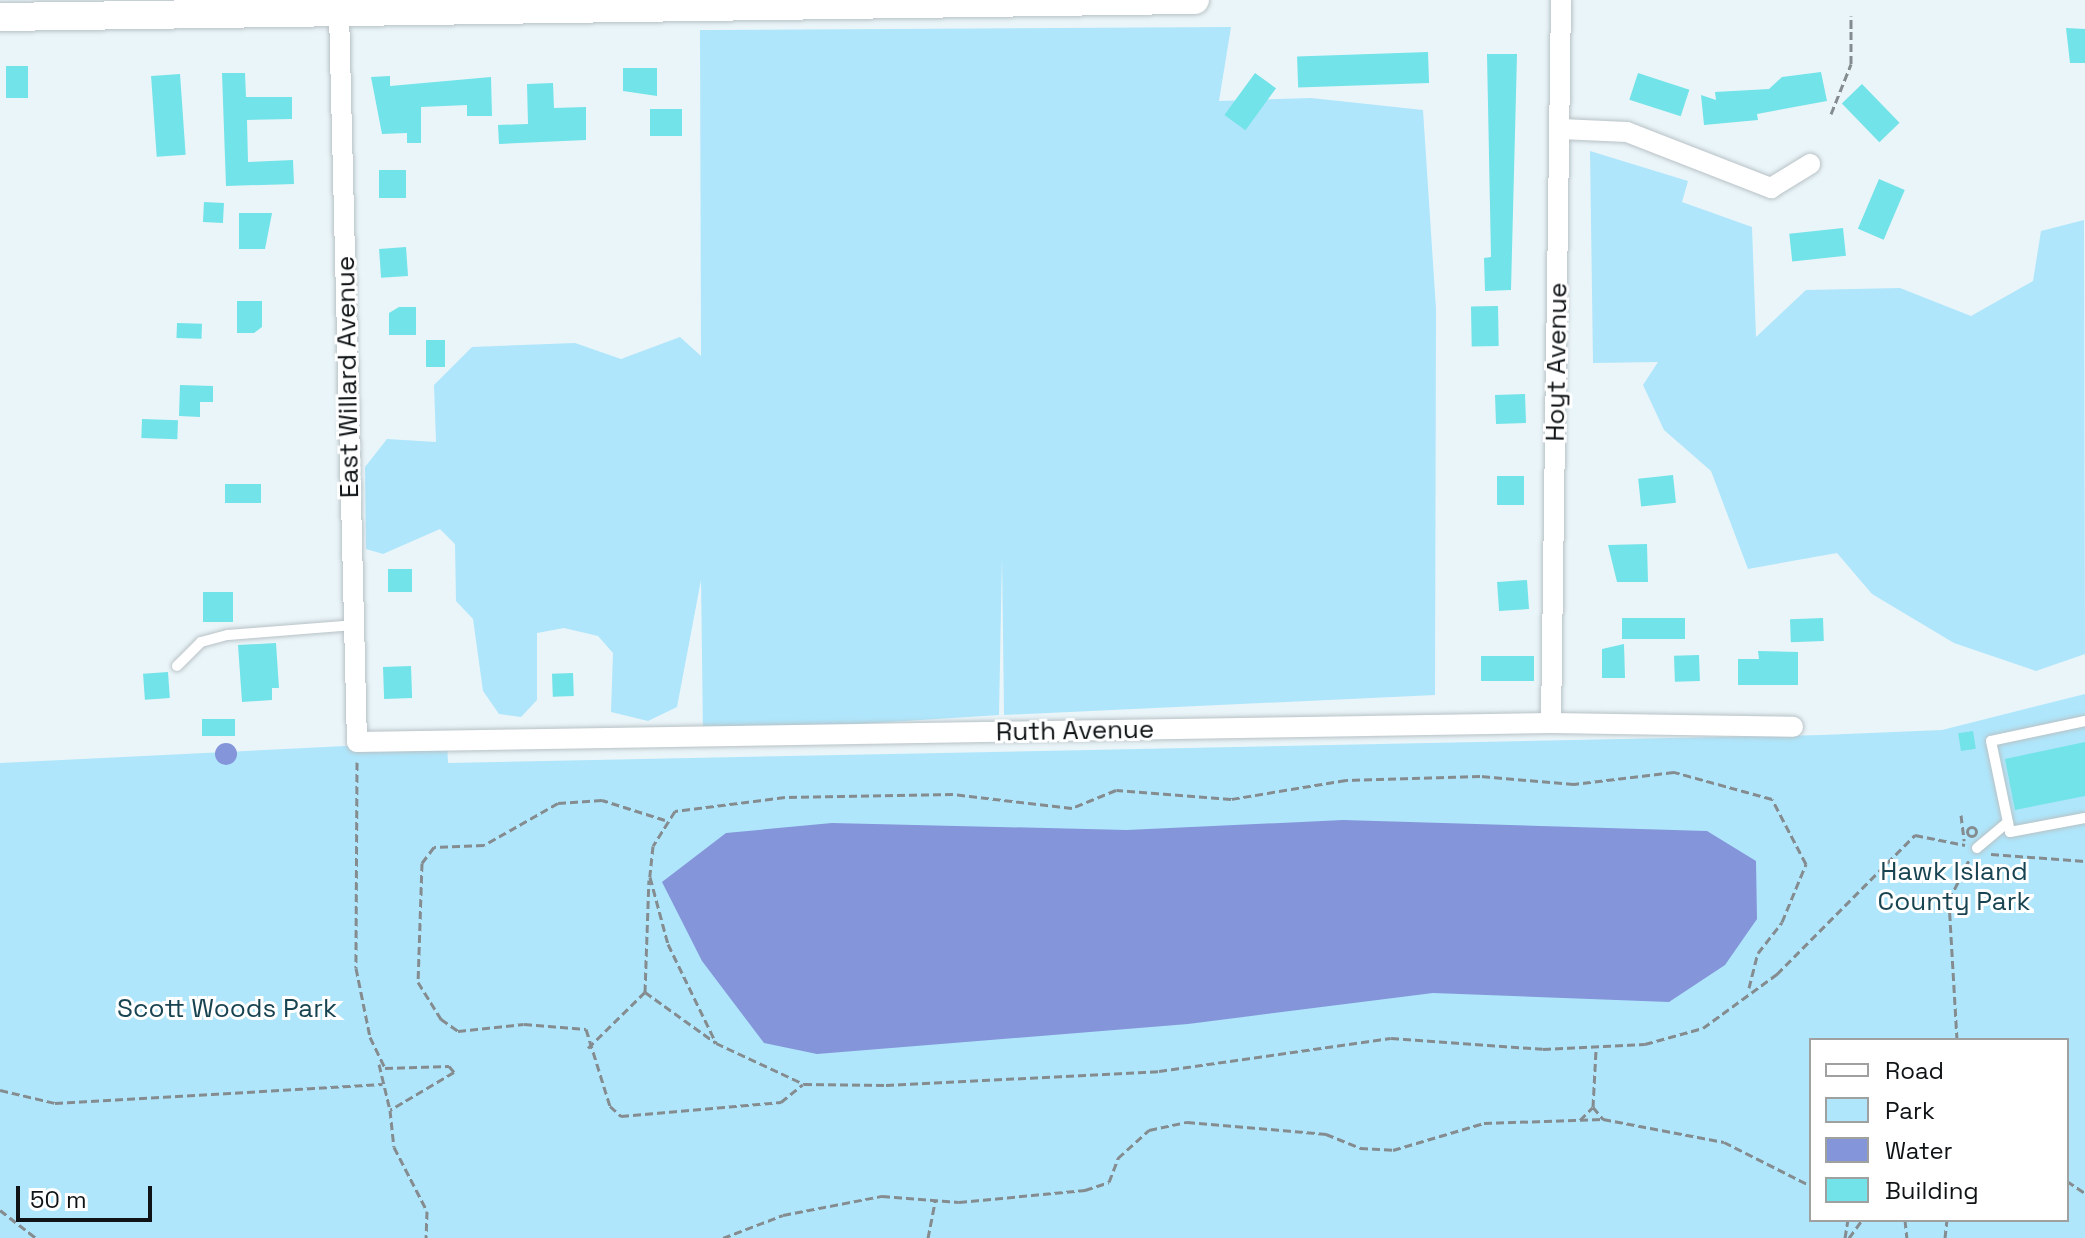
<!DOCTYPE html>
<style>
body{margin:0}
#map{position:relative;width:2085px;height:1238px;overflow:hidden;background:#eaf5f9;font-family:"Space Grotesk",sans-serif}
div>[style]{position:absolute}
.green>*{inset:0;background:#afe6fb}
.water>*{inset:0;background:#8495da}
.round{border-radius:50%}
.building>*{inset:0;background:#72e3e8;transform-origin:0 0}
.path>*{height:3px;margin-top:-1.5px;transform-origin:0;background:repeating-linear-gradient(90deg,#858c90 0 8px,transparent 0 12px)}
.path>.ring{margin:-1.5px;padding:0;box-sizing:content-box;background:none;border:3px solid #858c90;border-radius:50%}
.roads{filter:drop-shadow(0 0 2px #b8c2c6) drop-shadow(0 0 2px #b8c2c6)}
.lane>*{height:10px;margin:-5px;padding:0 5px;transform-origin:5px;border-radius:5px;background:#fff}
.street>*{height:20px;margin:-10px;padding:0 10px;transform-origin:10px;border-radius:10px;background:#fff}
.secondary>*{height:28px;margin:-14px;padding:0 14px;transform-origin:14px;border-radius:14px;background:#fff}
span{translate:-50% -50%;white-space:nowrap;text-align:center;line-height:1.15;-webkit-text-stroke:6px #fff;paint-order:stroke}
.street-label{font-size:26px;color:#0f1315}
.park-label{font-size:26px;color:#184452}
.legend{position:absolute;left:1809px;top:1038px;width:260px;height:184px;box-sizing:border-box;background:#fff;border:2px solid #9fa1a1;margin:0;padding:10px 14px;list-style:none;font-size:24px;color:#0f1315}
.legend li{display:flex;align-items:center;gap:16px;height:40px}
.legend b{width:40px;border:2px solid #9fa1a1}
.scale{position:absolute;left:16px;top:1186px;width:136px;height:36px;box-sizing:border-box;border:4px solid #0f1315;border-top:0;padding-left:10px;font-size:24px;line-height:28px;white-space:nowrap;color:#0f1315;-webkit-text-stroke:6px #fff;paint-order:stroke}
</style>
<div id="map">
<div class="green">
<i style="clip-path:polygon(1231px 27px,1219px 101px,1311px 98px,1423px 110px,1436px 309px,1435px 695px,1004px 715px,1002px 556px,999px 715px,703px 734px,701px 580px,677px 707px,648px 721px,611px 712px,613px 653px,598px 636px,564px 628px,537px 633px,537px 700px,521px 717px,499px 714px,483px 691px,473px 619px,456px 601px,455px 544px,440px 529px,383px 554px,366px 549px,365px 467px,387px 439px,436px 442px,434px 385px,472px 347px,575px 343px,621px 359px,680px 337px,701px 356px,700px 30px)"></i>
<i style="clip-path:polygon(1590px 151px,1688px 181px,1682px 202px,1752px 227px,1756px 337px,1806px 290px,1900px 288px,1971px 316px,2033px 281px,2041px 231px,2084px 220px,2085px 654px,2036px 671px,1954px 643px,1872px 594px,1837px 553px,1748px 569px,1711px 471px,1664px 430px,1643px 385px,1658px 362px,1593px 363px)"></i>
<i style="clip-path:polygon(evenodd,2085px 694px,2085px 1238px,0 1238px,0 763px,447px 741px,448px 763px,1822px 735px,1942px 730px,2085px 694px,1811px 1040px,2067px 1040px,2067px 1220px,1811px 1220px,1811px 1040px)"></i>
</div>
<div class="water">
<i class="round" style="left:215px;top:743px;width:22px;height:22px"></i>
<i style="clip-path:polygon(1343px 820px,1707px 831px,1756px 861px,1757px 919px,1725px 965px,1669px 1002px,1433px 993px,1188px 1024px,817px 1054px,764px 1043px,702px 961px,662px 882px,726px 833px,832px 823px,1127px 830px)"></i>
</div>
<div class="building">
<i style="clip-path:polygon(2066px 28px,2085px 29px,2085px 63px,2070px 63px)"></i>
<i style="left:1428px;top:52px;width:31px;height:131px;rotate:88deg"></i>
<i style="clip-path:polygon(1487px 54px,1517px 54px,1511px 290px,1485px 291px,1484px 258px,1491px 257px)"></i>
<i style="left:6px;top:66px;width:22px;height:32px"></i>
<i style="clip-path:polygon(623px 68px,657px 68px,657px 96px,623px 91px)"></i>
<i style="clip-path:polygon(1821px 72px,1827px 101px,1757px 114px,1758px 120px,1704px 125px,1701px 95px,1716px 100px,1715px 92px,1769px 89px,1782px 77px)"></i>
<i style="clip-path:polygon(222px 73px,245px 73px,246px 97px,292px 97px,292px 119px,247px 120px,248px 162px,293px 160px,294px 184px,226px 186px)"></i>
<i style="left:1255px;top:73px;width:26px;height:52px;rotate:36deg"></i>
<i style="left:1638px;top:73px;width:54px;height:28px;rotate:18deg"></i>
<i style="left:180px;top:74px;width:81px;height:29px;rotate:86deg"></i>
<i style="clip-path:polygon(390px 76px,390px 86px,491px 77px,492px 116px,467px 116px,467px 105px,421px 107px,421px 143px,407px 143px,407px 133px,382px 134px,371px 77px)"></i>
<i style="clip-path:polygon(553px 83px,554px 108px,586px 107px,586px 140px,499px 144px,498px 125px,528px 124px,527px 84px)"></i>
<i style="left:1862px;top:84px;width:54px;height:28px;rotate:46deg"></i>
<i style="left:650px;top:109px;width:32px;height:27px"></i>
<i style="left:379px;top:170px;width:27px;height:28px"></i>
<i style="left:1879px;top:179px;width:28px;height:54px;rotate:23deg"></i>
<i style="left:204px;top:202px;width:20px;height:20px;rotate:3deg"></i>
<i style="clip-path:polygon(239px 213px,272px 213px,265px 249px,239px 249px)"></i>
<i style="left:1843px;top:228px;width:28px;height:54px;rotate:84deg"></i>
<i style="left:406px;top:247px;width:29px;height:27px;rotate:86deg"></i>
<i style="clip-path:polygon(237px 301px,262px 301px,262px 327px,254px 333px,237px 333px)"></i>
<i style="left:1498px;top:306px;width:40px;height:27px;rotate:89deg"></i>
<i style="clip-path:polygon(399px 307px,416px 307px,416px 335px,389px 335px,389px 313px)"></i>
<i style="left:177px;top:323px;width:25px;height:15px;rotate:2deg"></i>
<i style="left:426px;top:340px;width:19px;height:27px"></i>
<i style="clip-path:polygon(180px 385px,213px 386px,213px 402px,200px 402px,200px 417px,179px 416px)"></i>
<i style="left:1525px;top:394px;width:29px;height:30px;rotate:88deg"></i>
<i style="left:142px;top:419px;width:36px;height:19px;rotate:2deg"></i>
<i style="left:1673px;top:475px;width:28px;height:35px;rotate:84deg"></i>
<i style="left:1497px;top:476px;width:27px;height:29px"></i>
<i style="left:225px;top:484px;width:36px;height:19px"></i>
<i style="clip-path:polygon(1647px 544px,1648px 582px,1617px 582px,1608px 545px)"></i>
<i style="left:388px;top:569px;width:24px;height:23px"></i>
<i style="left:1527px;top:580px;width:29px;height:30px;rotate:86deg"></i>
<i style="left:203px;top:592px;width:30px;height:30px"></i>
<i style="left:1622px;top:618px;width:63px;height:21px"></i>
<i style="left:1823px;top:618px;width:23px;height:33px;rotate:88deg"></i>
<i style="clip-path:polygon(276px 643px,279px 688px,272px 688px,272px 700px,242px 702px,238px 645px)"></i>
<i style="clip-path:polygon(1624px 644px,1625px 678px,1602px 678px,1602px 649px)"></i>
<i style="clip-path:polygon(1758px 651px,1798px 652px,1798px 685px,1738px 685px,1738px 659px,1759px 659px)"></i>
<i style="left:1699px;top:655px;width:26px;height:25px;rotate:88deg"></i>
<i style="left:1481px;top:656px;width:53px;height:25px"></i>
<i style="left:411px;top:666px;width:32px;height:28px;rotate:88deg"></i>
<i style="left:168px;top:672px;width:26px;height:25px;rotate:86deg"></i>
<i style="left:573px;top:673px;width:23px;height:21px;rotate:88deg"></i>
<i style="left:202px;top:719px;width:33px;height:17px"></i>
<i style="left:1973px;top:731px;width:18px;height:15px;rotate:81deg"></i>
<i style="clip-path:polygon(2085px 742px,2085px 796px,2015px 810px,2005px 759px)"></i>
</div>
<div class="path">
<i style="left:1831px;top:114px;width:54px;rotate:-68.2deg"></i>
<i style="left:1851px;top:64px;width:48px;rotate:-90deg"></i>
<i style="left:357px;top:762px;width:206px;rotate:90.3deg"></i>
<i style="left:356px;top:968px;width:70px;rotate:78.5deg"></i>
<i style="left:370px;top:1037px;width:34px;rotate:64deg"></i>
<i style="left:385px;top:1068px;width:64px;rotate:-1.8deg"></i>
<i style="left:449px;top:1066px;width:8px;rotate:50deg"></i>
<i style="left:454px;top:1072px;width:74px;rotate:149.3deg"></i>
<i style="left:390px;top:1110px;width:37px;rotate:84deg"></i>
<i style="left:394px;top:1147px;width:72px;rotate:62.7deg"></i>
<i style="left:427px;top:1211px;width:27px;rotate:92deg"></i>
<i style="left:1961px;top:815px;width:26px;rotate:83deg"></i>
<i style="left:665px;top:820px;width:66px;rotate:-162.4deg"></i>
<i style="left:602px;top:800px;width:44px;rotate:176.1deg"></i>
<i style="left:558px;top:803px;width:85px;rotate:150.4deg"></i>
<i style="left:484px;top:845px;width:50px;rotate:177.7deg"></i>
<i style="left:434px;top:847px;width:20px;rotate:127deg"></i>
<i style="left:422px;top:863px;width:119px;rotate:91.9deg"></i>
<i style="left:418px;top:982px;width:44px;rotate:58.1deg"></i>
<i style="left:441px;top:1019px;width:21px;rotate:35deg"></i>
<i style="left:458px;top:1031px;width:66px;rotate:-6.1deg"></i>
<i style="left:524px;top:1024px;width:62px;rotate:4.6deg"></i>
<i style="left:586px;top:1029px;width:81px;rotate:72.7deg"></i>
<i style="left:610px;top:1106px;width:15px;rotate:42deg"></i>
<i style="left:621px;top:1116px;width:161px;rotate:-5deg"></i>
<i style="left:781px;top:1102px;width:28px;rotate:-39deg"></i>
<i class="ring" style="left:1967.5px;top:827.5px;width:6px;height:6px"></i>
<i style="left:1991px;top:854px;width:94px;rotate:4.3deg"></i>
<i style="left:1749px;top:988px;width:36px;rotate:-76deg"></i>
<i style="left:1758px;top:953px;width:39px;rotate:-52deg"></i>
<i style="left:1782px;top:922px;width:63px;rotate:-67.5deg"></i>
<i style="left:1806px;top:864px;width:73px;rotate:-117.6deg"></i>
<i style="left:1772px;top:799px;width:102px;rotate:-164.6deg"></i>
<i style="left:1674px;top:772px;width:101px;rotate:173.2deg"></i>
<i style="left:1574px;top:784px;width:94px;rotate:-175.1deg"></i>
<i style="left:1480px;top:776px;width:134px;rotate:178.3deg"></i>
<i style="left:1346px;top:780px;width:117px;rotate:170.6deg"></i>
<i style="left:1231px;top:799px;width:115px;rotate:-175.5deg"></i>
<i style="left:1116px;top:790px;width:48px;rotate:157.8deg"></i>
<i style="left:1072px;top:808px;width:120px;rotate:-173.3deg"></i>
<i style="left:953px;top:794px;width:168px;rotate:179deg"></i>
<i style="left:785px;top:797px;width:111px;rotate:172.7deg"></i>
<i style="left:675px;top:811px;width:41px;rotate:122.2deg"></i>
<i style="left:653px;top:846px;width:31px;rotate:96deg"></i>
<i style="left:650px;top:877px;width:69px;rotate:75deg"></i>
<i style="left:668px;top:944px;width:110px;rotate:64.1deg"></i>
<i style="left:716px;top:1043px;width:97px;rotate:25deg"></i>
<i style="left:804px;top:1084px;width:82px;rotate:0.7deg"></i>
<i style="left:886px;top:1085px;width:273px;rotate:-2.9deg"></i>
<i style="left:1159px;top:1071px;width:234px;rotate:-8.1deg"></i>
<i style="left:1391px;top:1038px;width:152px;rotate:4.1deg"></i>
<i style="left:1543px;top:1049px;width:102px;rotate:-2.8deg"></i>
<i style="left:1645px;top:1044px;width:60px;rotate:-15.4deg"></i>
<i style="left:1703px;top:1028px;width:92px;rotate:-36.1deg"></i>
<i style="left:1777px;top:974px;width:196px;rotate:-45.2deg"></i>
<i style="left:1915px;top:835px;width:51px;rotate:11.3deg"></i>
<i style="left:645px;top:992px;width:112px;rotate:-88deg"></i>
<i style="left:1957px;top:1040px;width:140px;rotate:-93.3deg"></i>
<i style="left:1949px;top:900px;width:47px;rotate:-63.4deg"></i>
<i style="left:588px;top:1048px;width:80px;rotate:-44.5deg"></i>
<i style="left:645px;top:992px;width:87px;rotate:35.7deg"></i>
<i style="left:379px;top:1064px;width:47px;rotate:76.6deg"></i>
<i style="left:0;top:1090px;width:57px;rotate:13.3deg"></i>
<i style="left:55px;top:1103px;width:328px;rotate:-3.3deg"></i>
<i style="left:1593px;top:1107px;width:16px;rotate:50deg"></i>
<i style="left:1580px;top:1120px;width:18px;rotate:-45deg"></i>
<i style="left:1593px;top:1107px;width:58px;rotate:-87deg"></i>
<i style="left:2067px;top:1181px;width:22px;rotate:34deg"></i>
<i style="left:0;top:1210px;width:46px;rotate:37.9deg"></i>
<i style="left:1905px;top:1220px;width:18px;rotate:84deg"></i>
<i style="left:723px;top:1238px;width:64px;rotate:-21deg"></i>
<i style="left:783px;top:1215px;width:101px;rotate:-10.9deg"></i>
<i style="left:882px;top:1196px;width:77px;rotate:4.5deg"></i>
<i style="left:959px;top:1202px;width:127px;rotate:-5.4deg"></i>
<i style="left:1085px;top:1190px;width:25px;rotate:-18deg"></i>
<i style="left:1109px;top:1182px;width:26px;rotate:-69deg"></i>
<i style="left:1118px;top:1158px;width:42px;rotate:-42.1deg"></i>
<i style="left:1149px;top:1130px;width:39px;rotate:-12deg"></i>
<i style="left:1187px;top:1122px;width:140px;rotate:4.9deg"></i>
<i style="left:1326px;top:1134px;width:37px;rotate:22deg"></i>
<i style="left:1360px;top:1148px;width:33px;rotate:3deg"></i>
<i style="left:1393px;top:1150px;width:95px;rotate:-16.5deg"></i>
<i style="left:1484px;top:1123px;width:119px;rotate:-1.9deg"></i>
<i style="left:1603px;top:1119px;width:123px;rotate:10.8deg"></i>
<i style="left:1724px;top:1142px;width:97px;rotate:26.8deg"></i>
<i style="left:928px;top:1238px;width:38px;rotate:-79deg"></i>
<i style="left:1845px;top:1238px;width:18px;rotate:-81deg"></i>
<i style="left:1849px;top:1238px;width:22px;rotate:-54deg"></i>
<i style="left:1945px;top:1238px;width:18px;rotate:-84deg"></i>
</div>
<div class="roads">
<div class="lane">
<i style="left:177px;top:666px;width:34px;rotate:-45deg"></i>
<i style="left:201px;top:642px;width:28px;rotate:-15deg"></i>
<i style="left:228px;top:635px;width:126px;rotate:-4.5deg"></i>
<i style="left:2085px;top:721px;width:96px;rotate:168deg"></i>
<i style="left:1991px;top:741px;width:93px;rotate:78.2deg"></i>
<i style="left:2010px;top:832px;width:76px;rotate:-10.6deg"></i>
<i style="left:1977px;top:848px;width:40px;rotate:-40deg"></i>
</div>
<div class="street">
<i style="left:339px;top:12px;width:730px;rotate:88.59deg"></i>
<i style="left:357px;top:742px;width:1194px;rotate:-0.91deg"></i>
<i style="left:1551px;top:723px;width:242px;rotate:0.9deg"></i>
<i style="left:1561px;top:129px;width:66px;rotate:2.6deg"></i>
<i style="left:1627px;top:132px;width:155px;rotate:21.3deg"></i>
<i style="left:1771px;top:188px;width:46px;rotate:-31.6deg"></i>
<i style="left:1551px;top:723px;width:723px;rotate:-89.21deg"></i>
</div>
<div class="secondary">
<i style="left:0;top:17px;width:1195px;rotate:-0.82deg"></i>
</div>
</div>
<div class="street-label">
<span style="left:1557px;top:362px;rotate:-89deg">Hoyt Avenue</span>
<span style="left:348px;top:377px;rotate:-91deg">East Willard Avenue</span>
<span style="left:1075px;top:731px;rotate:-1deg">Ruth Avenue</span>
</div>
<div class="park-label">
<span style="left:1954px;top:887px">Hawk Island<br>County Park</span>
<span style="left:227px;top:1009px">Scott Woods Park</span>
</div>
<ul class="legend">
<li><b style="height:10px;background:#fff"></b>Road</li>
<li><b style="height:22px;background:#afe6fb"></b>Park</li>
<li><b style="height:22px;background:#8495da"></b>Water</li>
<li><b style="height:22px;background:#72e3e8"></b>Building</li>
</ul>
<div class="scale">50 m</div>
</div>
